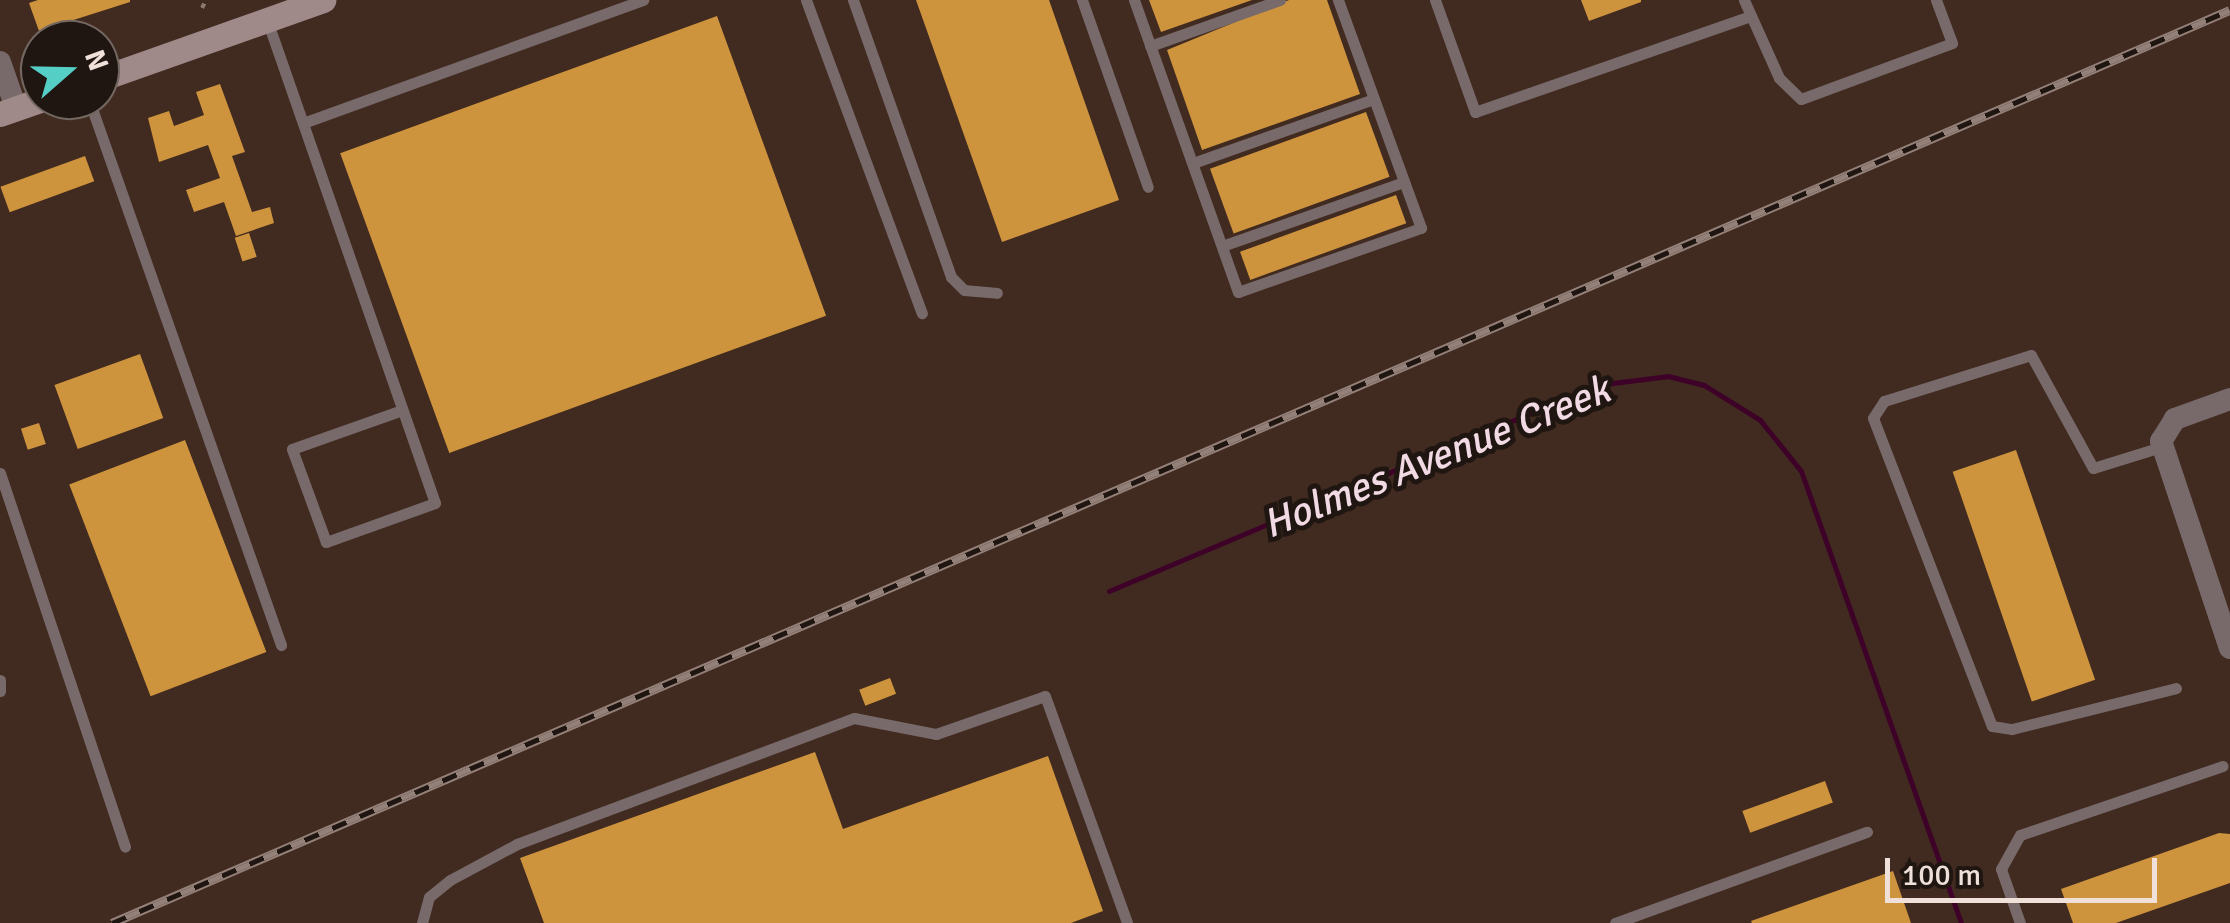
<!DOCTYPE html>
<style>
body{margin:0}
#map{position:relative;width:2230px;height:923px;overflow:hidden;background:#412a20;font-family:Signika,sans-serif}
div>[style]{position:absolute}
.stream>*{height:5px;margin:-2.5px;padding:0 2.5px;transform-origin:2.5px;border-radius:2.5px;background:#3e0228}
.building>*{inset:0;background:#cd943d;transform-origin:0 0}
.path>*{height:4px;margin-top:-2px;transform-origin:0;background:repeating-linear-gradient(90deg,#8c7970 0 5px,transparent 0 10px)}
.lane>*{height:11px;margin:-5.5px;padding:0 5.5px;transform-origin:5.5px;border-radius:5.5px;background:#786a6a}
.street>*{height:22px;margin:-11px;padding:0 11px;transform-origin:11px;border-radius:11px;background:#786a6a}
.secondary>*{height:25px;margin:-12.5px;padding:0 12.5px;transform-origin:12.5px;border-radius:12.5px;background:#9f8989}
.rail>*{height:9px;margin-top:-4.5px;transform-origin:0;background:repeating-linear-gradient(90deg,#201611 0 15px,#938078 0 30px);box-sizing:border-box;border-block:2px solid #938078}
span{translate:-50% -50%;white-space:nowrap;text-align:center;line-height:1.15;-webkit-text-stroke:10px #201611;paint-order:stroke}
.water-label{font-size:40px;color:#f2dae5;font-style:italic}
.north{position:absolute;left:20px;top:20px;width:100px;height:100px;box-sizing:border-box;background:#201611;border:2px solid #736761;border-radius:50%;rotate:70deg;font-size:28px;font-weight:700;line-height:40px;text-align:center;color:#efe0d9}
.north::after{content:'';display:block;margin:auto;width:35px;height:45px;background:#55cec6;clip-path:polygon(50% 0,100% 100%,50% 72%,0 100%)}
.scale{position:absolute;left:1885px;top:858px;width:272px;height:45px;box-sizing:border-box;border:5px solid #efe0d9;border-top:0;padding-left:12px;font-size:30px;line-height:35px;white-space:nowrap;color:#efe0d9;-webkit-text-stroke:8px #201611;paint-order:stroke}
</style>
<div id="map">
<div class="stream">
<i style="left:1109px;top:591px;width:530px;rotate:-22.89deg"></i>
<i style="left:1597px;top:385px;width:72px;rotate:-7.2deg"></i>
<i style="left:1668px;top:376px;width:37px;rotate:14deg"></i>
<i style="left:1704px;top:385px;width:66px;rotate:32deg"></i>
<i style="left:1760px;top:420px;width:65px;rotate:51.2deg"></i>
<i style="left:1801px;top:471px;width:479px;rotate:70.5deg"></i>
</div>
<div class="building">
<i style="clip-path:polygon(38px 0,130px 0,130px 2px,39px 31px,29px 3px)"></i>
<i style="clip-path:polygon(916px 0,1049px 0,1119px 200px,1002px 242px)"></i>
<i style="clip-path:polygon(1149px 0,1252px 0,1161px 32px)"></i>
<i style="clip-path:polygon(1289px 0,1327px 0,1360px 94px,1202px 150px,1167px 50px)"></i>
<i style="clip-path:polygon(1581px 0,1641px 0,1641px 2px,1589px 21px)"></i>
<i style="left:717px;top:16px;width:319px;height:401px;rotate:70deg"></i>
<i style="clip-path:polygon(220px 84px,245px 152px,232px 156px,252px 212px,270px 207px,274px 223px,236px 236px,224px 202px,194px 212px,186px 190px,220px 178px,208px 145px,159px 162px,148px 118px,169px 111px,174px 126px,204px 115px,196px 92px)"></i>
<i style="left:1366px;top:112px;width:69px;height:166px;rotate:70deg"></i>
<i style="left:85px;top:156px;width:27px;height:90px;rotate:70deg"></i>
<i style="left:1396px;top:195px;width:30px;height:166px;rotate:70deg"></i>
<i style="left:249px;top:233px;width:25px;height:15px;rotate:72deg"></i>
<i style="left:140px;top:354px;width:68px;height:91px;rotate:70deg"></i>
<i style="left:39px;top:423px;width:22px;height:19px;rotate:72deg"></i>
<i style="left:185px;top:440px;width:227px;height:124px;rotate:69deg"></i>
<i style="left:2016px;top:450px;width:243px;height:67px;rotate:71deg"></i>
<i style="left:890px;top:678px;width:17px;height:33px;rotate:69deg"></i>
<i style="clip-path:polygon(815px 752px,843px 829px,1048px 756px,1103px 911px,1071px 923px,544px 923px,520px 858px)"></i>
<i style="left:1825px;top:781px;width:23px;height:88px;rotate:70deg"></i>
<i style="clip-path:polygon(2219px 833px,2230px 834px,2230px 883px,2116px 923px,2073px 923px,2061px 889px)"></i>
<i style="clip-path:polygon(1893px 871px,1911px 923px,1752px 923px,1751px 921px)"></i>
</div>
<div class="path">
<i style="left:202px;top:8px;width:9px;rotate:-63deg"></i>
</div>
<div class="lane">
<i style="left:806px;top:0;width:334px;rotate:69.7deg"></i>
<i style="left:853px;top:0;width:294px;rotate:70.5deg"></i>
<i style="left:951px;top:277px;width:18px;rotate:45deg"></i>
<i style="left:964px;top:290px;width:33px;rotate:5deg"></i>
<i style="left:1082px;top:0;width:198px;rotate:70.6deg"></i>
<i style="left:1134px;top:0;width:310px;rotate:70.4deg"></i>
<i style="left:1238px;top:292px;width:194px;rotate:-19.3deg"></i>
<i style="left:1421px;top:228px;width:243px;rotate:-110deg"></i>
<i style="left:1435px;top:0;width:119px;rotate:70.3deg"></i>
<i style="left:1475px;top:112px;width:291px;rotate:-19.2deg"></i>
<i style="left:1744px;top:0;width:85px;rotate:65.8deg"></i>
<i style="left:1779px;top:78px;width:30px;rotate:44deg"></i>
<i style="left:1801px;top:99px;width:161px;rotate:-20.3deg"></i>
<i style="left:1952px;top:43px;width:46px;rotate:-110.4deg"></i>
<i style="left:267px;top:20px;width:511px;rotate:70.82deg"></i>
<i style="left:435px;top:503px;width:116px;rotate:160.3deg"></i>
<i style="left:326px;top:542px;width:99px;rotate:-110.1deg"></i>
<i style="left:292px;top:449px;width:117px;rotate:-19.5deg"></i>
<i style="left:1150px;top:46px;width:138px;rotate:-19.5deg"></i>
<i style="left:89px;top:100px;width:578px;rotate:70.59deg"></i>
<i style="left:303px;top:123px;width:362px;rotate:-19.9deg"></i>
<i style="left:1193px;top:163px;width:192px;rotate:-19.5deg"></i>
<i style="left:1222px;top:246px;width:193px;rotate:-19.4deg"></i>
<i style="left:2161px;top:447px;width:71px;rotate:162.8deg"></i>
<i style="left:2093px;top:468px;width:129px;rotate:-118.8deg"></i>
<i style="left:2031px;top:355px;width:154px;rotate:162.6deg"></i>
<i style="left:1884px;top:401px;width:20px;rotate:123deg"></i>
<i style="left:1873px;top:418px;width:330px;rotate:68.9deg"></i>
<i style="left:1992px;top:726px;width:20px;rotate:9deg"></i>
<i style="left:2012px;top:729px;width:169px;rotate:-14deg"></i>
<i style="left:0;top:473px;width:394px;rotate:71.5deg"></i>
<i style="left:0;top:680px;width:11px;rotate:90deg"></i>
<i style="left:422px;top:923px;width:27px;rotate:-75deg"></i>
<i style="left:429px;top:897px;width:27px;rotate:-39deg"></i>
<i style="left:450px;top:880px;width:76px;rotate:-28.2deg"></i>
<i style="left:517px;top:844px;width:360px;rotate:-20.5deg"></i>
<i style="left:854px;top:718px;width:84px;rotate:11deg"></i>
<i style="left:936px;top:734px;width:115px;rotate:-19.2deg"></i>
<i style="left:1045px;top:696px;width:241px;rotate:70.1deg"></i>
<i style="left:1615px;top:923px;width:268px;rotate:-19.9deg"></i>
<i style="left:2020px;top:923px;width:57px;rotate:-109.4deg"></i>
<i style="left:2001px;top:869px;width:39px;rotate:-61deg"></i>
<i style="left:2020px;top:835px;width:214px;rotate:-18.8deg"></i>
</div>
<div class="street">
<i style="left:0;top:62px;width:49px;rotate:70.8deg"></i>
<i style="left:2230px;top:399px;width:59px;rotate:160deg"></i>
<i style="left:2175px;top:419px;width:26px;rotate:122deg"></i>
<i style="left:2161px;top:441px;width:218px;rotate:71.6deg"></i>
</div>
<div class="secondary">
<i style="left:100px;top:79px;width:237px;rotate:-19.5deg"></i>
<i style="left:0;top:114px;width:42px;rotate:-19.3deg"></i>
</div>
<div class="rail">
<i style="left:112px;top:923px;width:2306px;rotate:-23.32deg"></i>
</div>
<div class="water-label">
<span style="left:1436px;top:457px;rotate:-22deg">Holmes Avenue Creek</span>
</div>
<div class="north">N</div>
<div class="scale">100 m</div>
</div>
